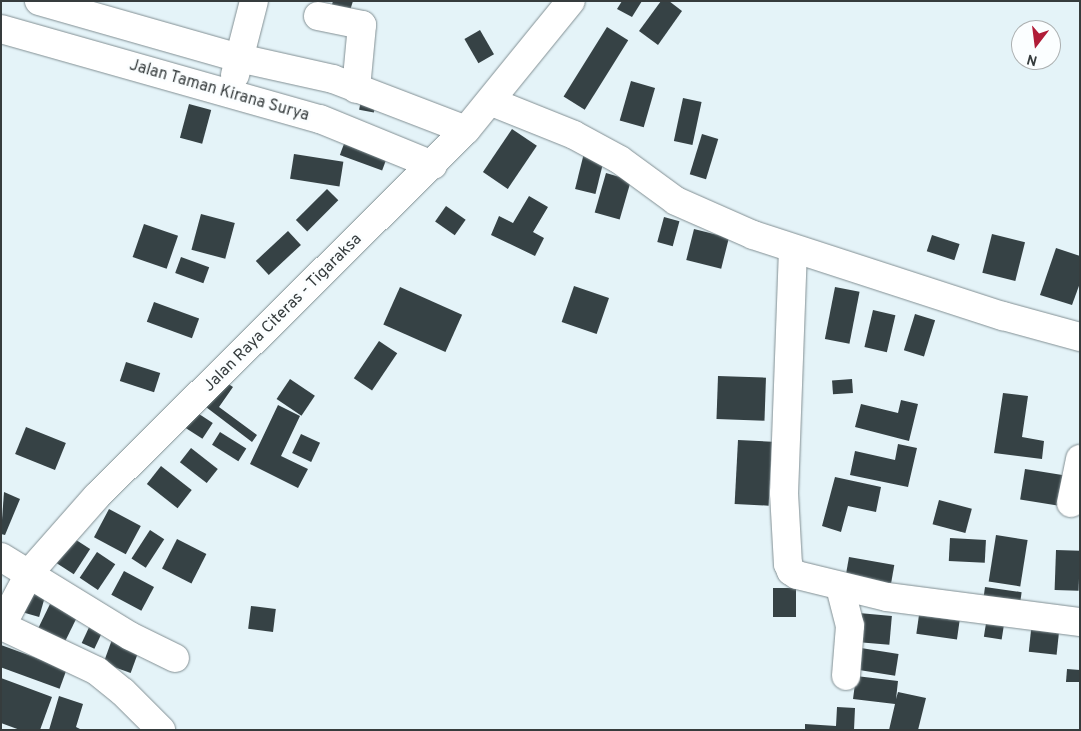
<!DOCTYPE html>
<style>
body{margin:0}
#map{position:relative;width:1081px;height:731px;overflow:hidden;background:#e4f3f8;font-family:Overpass,sans-serif}
div>[style]{position:absolute}
.building>*{inset:0;background:#364245;transform-origin:0 0}
.roads{filter:drop-shadow(0 0 1px #828f93) drop-shadow(0 0 1px #828f93)}
.minor>*{height:28px;margin:-14px;padding:0 14px;transform-origin:14px;border-radius:14px;background:#fff}
.major>*{height:28px;margin:-14px;padding:0 14px;transform-origin:14px;border-radius:14px;background:#fff}
span{translate:-50% -50%;white-space:nowrap;text-align:center;line-height:1.15;-webkit-text-stroke:5px #fbfeff;paint-order:stroke}
.street-label{font-size:16px;color:#363c3d}
.frame{position:absolute;inset:0;border:2px solid #363c3d;pointer-events:none}
.north{position:absolute;left:1011px;top:20px;width:50px;height:50px;box-sizing:border-box;background:#fbfeff;border:1px solid #acb0b1;border-radius:50%;rotate:195deg;font-size:14px;font-weight:700;line-height:20px;text-align:center;color:#363c3d}
.north::after{content:'';display:block;margin:auto;width:18px;height:22px;background:#b01c37;clip-path:polygon(50% 0,100% 100%,50% 72%,0 100%)}
</style>
<div id="map">
<div class="building">
<i style="clip-path:polygon(333px 1px,353px 1px,349px 14px,331px 8px)"></i>
<i style="clip-path:polygon(622px 1px,642px 1px,632px 17px,617px 9px)"></i>
<i style="clip-path:polygon(661px 1px,669px 1px,682px 11px,658px 45px,639px 31px)"></i>
<i style="left:607px;top:27px;width:25px;height:82px;rotate:32deg"></i>
<i style="left:480px;top:30px;width:28px;height:18px;rotate:60deg"></i>
<i style="left:631px;top:81px;width:25px;height:41px;rotate:16deg"></i>
<i style="left:362px;top:95px;width:15px;height:15px;rotate:11deg"></i>
<i style="left:683px;top:98px;width:19px;height:44px;rotate:12deg"></i>
<i style="left:189px;top:104px;width:23px;height:35px;rotate:15deg"></i>
<i style="left:512px;top:129px;width:30px;height:52px;rotate:34deg"></i>
<i style="left:702px;top:134px;width:17px;height:42px;rotate:17deg"></i>
<i style="left:345px;top:141px;width:45px;height:15px;rotate:20deg"></i>
<i style="left:584px;top:153px;width:21px;height:37px;rotate:14deg"></i>
<i style="left:294px;top:154px;width:50px;height:25px;rotate:9deg"></i>
<i style="left:606px;top:173px;width:26px;height:41px;rotate:16deg"></i>
<i style="left:327px;top:189px;width:16px;height:44px;rotate:45deg"></i>
<i style="clip-path:polygon(529px 196px,548px 207px,533px 232px,544px 238px,535px 256px,491px 235px,499px 216px,513px 223px)"></i>
<i style="left:446px;top:206px;width:24px;height:19px;rotate:35deg"></i>
<i style="left:201px;top:214px;width:35px;height:37px;rotate:15deg"></i>
<i style="left:664px;top:217px;width:16px;height:26px;rotate:15deg"></i>
<i style="left:144px;top:224px;width:36px;height:35px;rotate:19deg"></i>
<i style="left:694px;top:229px;width:36px;height:32px;rotate:14deg"></i>
<i style="left:288px;top:231px;width:19px;height:44px;rotate:47deg"></i>
<i style="left:992px;top:234px;width:34px;height:40px;rotate:14deg"></i>
<i style="left:932px;top:235px;width:29px;height:17px;rotate:18deg"></i>
<i style="clip-path:polygon(1056px 248px,1080px 256px,1080px 283px,1072px 305px,1040px 295px)"></i>
<i style="left:181px;top:257px;width:30px;height:17px;rotate:20deg"></i>
<i style="left:574px;top:286px;width:37px;height:38px;rotate:19deg"></i>
<i style="left:400px;top:287px;width:68px;height:41px;rotate:24deg"></i>
<i style="left:835px;top:287px;width:25px;height:53px;rotate:11deg"></i>
<i style="left:154px;top:302px;width:48px;height:21px;rotate:20deg"></i>
<i style="left:873px;top:310px;width:23px;height:38px;rotate:13deg"></i>
<i style="left:915px;top:314px;width:21px;height:38px;rotate:17deg"></i>
<i style="left:379px;top:341px;width:22px;height:45px;rotate:34deg"></i>
<i style="left:126px;top:362px;width:36px;height:20px;rotate:18deg"></i>
<i style="left:718px;top:376px;width:48px;height:43px;rotate:2deg"></i>
<i style="clip-path:polygon(221px 379px,233px 387px,219px 407px,257px 435px,252px 442px,202px 404px)"></i>
<i style="left:290px;top:379px;width:30px;height:24px;rotate:34deg"></i>
<i style="left:852px;top:379px;width:14px;height:20px;rotate:86deg"></i>
<i style="clip-path:polygon(1003px 393px,1028px 396px,1022px 437px,1044px 441px,1042px 459px,994px 453px)"></i>
<i style="clip-path:polygon(901px 400px,918px 404px,909px 441px,855px 427px,861px 404px,898px 413px)"></i>
<i style="clip-path:polygon(278px 405px,300px 416px,281px 456px,308px 469px,298px 488px,250px 464px)"></i>
<i style="left:196px;top:412px;width:20px;height:19px;rotate:33deg"></i>
<i style="left:26px;top:427px;width:43px;height:29px;rotate:22deg"></i>
<i style="left:220px;top:432px;width:31px;height:15px;rotate:32deg"></i>
<i style="left:301px;top:434px;width:21px;height:21px;rotate:25deg"></i>
<i style="left:738px;top:440px;width:34px;height:64px;rotate:3deg"></i>
<i style="clip-path:polygon(898px 444px,917px 448px,908px 487px,850px 475px,855px 451px,895px 460px)"></i>
<i style="left:191px;top:448px;width:34px;height:18px;rotate:38deg"></i>
<i style="left:161px;top:466px;width:39px;height:23px;rotate:38deg"></i>
<i style="left:1025px;top:469px;width:44px;height:31px;rotate:9deg"></i>
<i style="clip-path:polygon(835px 477px,881px 487px,876px 512px,848px 506px,841px 532px,822px 526px)"></i>
<i style="clip-path:polygon(4px 492px,20px 499px,5px 535px,1px 534px)"></i>
<i style="left:939px;top:500px;width:34px;height:25px;rotate:15deg"></i>
<i style="left:109px;top:509px;width:36px;height:32px;rotate:28deg"></i>
<i style="left:150px;top:530px;width:17px;height:34px;rotate:33deg"></i>
<i style="left:996px;top:535px;width:32px;height:47px;rotate:9deg"></i>
<i style="left:70px;top:536px;width:24px;height:30px;rotate:33deg"></i>
<i style="left:950px;top:538px;width:36px;height:23px;rotate:3deg"></i>
<i style="left:177px;top:539px;width:33px;height:33px;rotate:27deg"></i>
<i style="left:1056px;top:550px;width:24px;height:40px;rotate:2deg"></i>
<i style="left:97px;top:552px;width:22px;height:31px;rotate:34deg"></i>
<i style="left:849px;top:557px;width:46px;height:21px;rotate:10deg"></i>
<i style="left:124px;top:571px;width:34px;height:27px;rotate:28deg"></i>
<i style="left:29px;top:587px;width:18px;height:26px;rotate:16deg"></i>
<i style="left:985px;top:587px;width:37px;height:12px;rotate:8deg"></i>
<i style="left:773px;top:588px;width:23px;height:29px"></i>
<i style="left:50px;top:604px;width:30px;height:28px;rotate:26deg"></i>
<i style="left:251px;top:606px;width:25px;height:23px;rotate:7deg"></i>
<i style="left:859px;top:613px;width:33px;height:29px;rotate:5deg"></i>
<i style="left:919px;top:615px;width:41px;height:19px;rotate:8deg"></i>
<i style="left:987px;top:617px;width:18px;height:20px;rotate:9deg"></i>
<i style="left:1032px;top:621px;width:28px;height:31px;rotate:6deg"></i>
<i style="left:91px;top:623px;width:14px;height:22px;rotate:25deg"></i>
<i style="left:114px;top:634px;width:29px;height:31px;rotate:20deg"></i>
<i style="left:1px;top:645px;width:70px;height:21px;rotate:20deg"></i>
<i style="left:861px;top:648px;width:38px;height:22px;rotate:9deg"></i>
<i style="clip-path:polygon(1067px 669px,1080px 670px,1080px 682px,1066px 682px)"></i>
<i style="clip-path:polygon(856px 676px,898px 681px,896px 699px,898px 692px,926px 698px,918px 730px,889px 730px,895px 704px,853px 699px)"></i>
<i style="clip-path:polygon(1px 678px,52px 697px,40px 730px,20px 730px,1px 723px)"></i>
<i style="clip-path:polygon(59px 696px,83px 704px,76px 727px,82px 730px,49px 730px)"></i>
<i style="clip-path:polygon(837px 707px,855px 708px,854px 730px,805px 730px,805px 724px,836px 726px)"></i>
</div>
<div class="roads">
<div class="minor">
<i style="left:39px;top:1px;width:208px;rotate:15.9deg"></i>
<i style="left:239px;top:58px;width:96px;rotate:12.6deg"></i>
<i style="left:333px;top:79px;width:142px;rotate:21deg"></i>
<i style="left:318px;top:16px;width:45px;rotate:11.6deg"></i>
<i style="left:362px;top:25px;width:64px;rotate:95.4deg"></i>
<i style="left:1px;top:29px;width:331px;rotate:15.8deg"></i>
<i style="left:320px;top:119px;width:122px;rotate:22.2deg"></i>
<i style="left:235px;top:75px;width:76px;rotate:-75.6deg"></i>
<i style="left:492px;top:102px;width:88px;rotate:21.9deg"></i>
<i style="left:574px;top:135px;width:52px;rotate:28.5deg"></i>
<i style="left:620px;top:160px;width:69px;rotate:36.2deg"></i>
<i style="left:676px;top:201px;width:84px;rotate:23.8deg"></i>
<i style="left:753px;top:235px;width:263px;rotate:18deg"></i>
<i style="left:1003px;top:316px;width:80px;rotate:15.3deg"></i>
<i style="left:793px;top:249px;width:244px;rotate:92.1deg"></i>
<i style="left:784px;top:493px;width:71px;rotate:86.8deg"></i>
<i style="left:788px;top:564px;width:8px;rotate:67deg"></i>
<i style="left:791px;top:571px;width:7px;rotate:34deg"></i>
<i style="left:797px;top:575px;width:93px;rotate:13.7deg"></i>
<i style="left:887px;top:597px;width:195px;rotate:7.4deg"></i>
<i style="left:1071px;top:503px;width:45px;rotate:-78.4deg"></i>
<i style="left:1px;top:557px;width:151px;rotate:31.5deg"></i>
<i style="left:130px;top:636px;width:50px;rotate:26.1deg"></i>
<i style="left:840px;top:587px;width:40px;rotate:75.6deg"></i>
<i style="left:850px;top:626px;width:50px;rotate:94.6deg"></i>
<i style="left:2px;top:626px;width:105px;rotate:25.3deg"></i>
<i style="left:97px;top:671px;width:33px;rotate:39deg"></i>
<i style="left:123px;top:692px;width:54px;rotate:45deg"></i>
</div>
<div class="major">
<i style="left:1px;top:627px;width:62px;rotate:-62.2deg"></i>
<i style="left:30px;top:572px;width:101px;rotate:-48.6deg"></i>
<i style="left:97px;top:496px;width:520px;rotate:-44.77deg"></i>
<i style="left:466px;top:130px;width:166px;rotate:-50.9deg"></i>
</div>
</div>
<div class="street-label">
<span style="left:219px;top:91px;rotate:16deg">Jalan Taman Kirana Surya</span>
<span style="left:283px;top:313px;rotate:-45deg">Jalan Raya Citeras - Tigaraksa</span>
</div>
<div class="frame"></div>
<div class="north">N</div>
</div>
